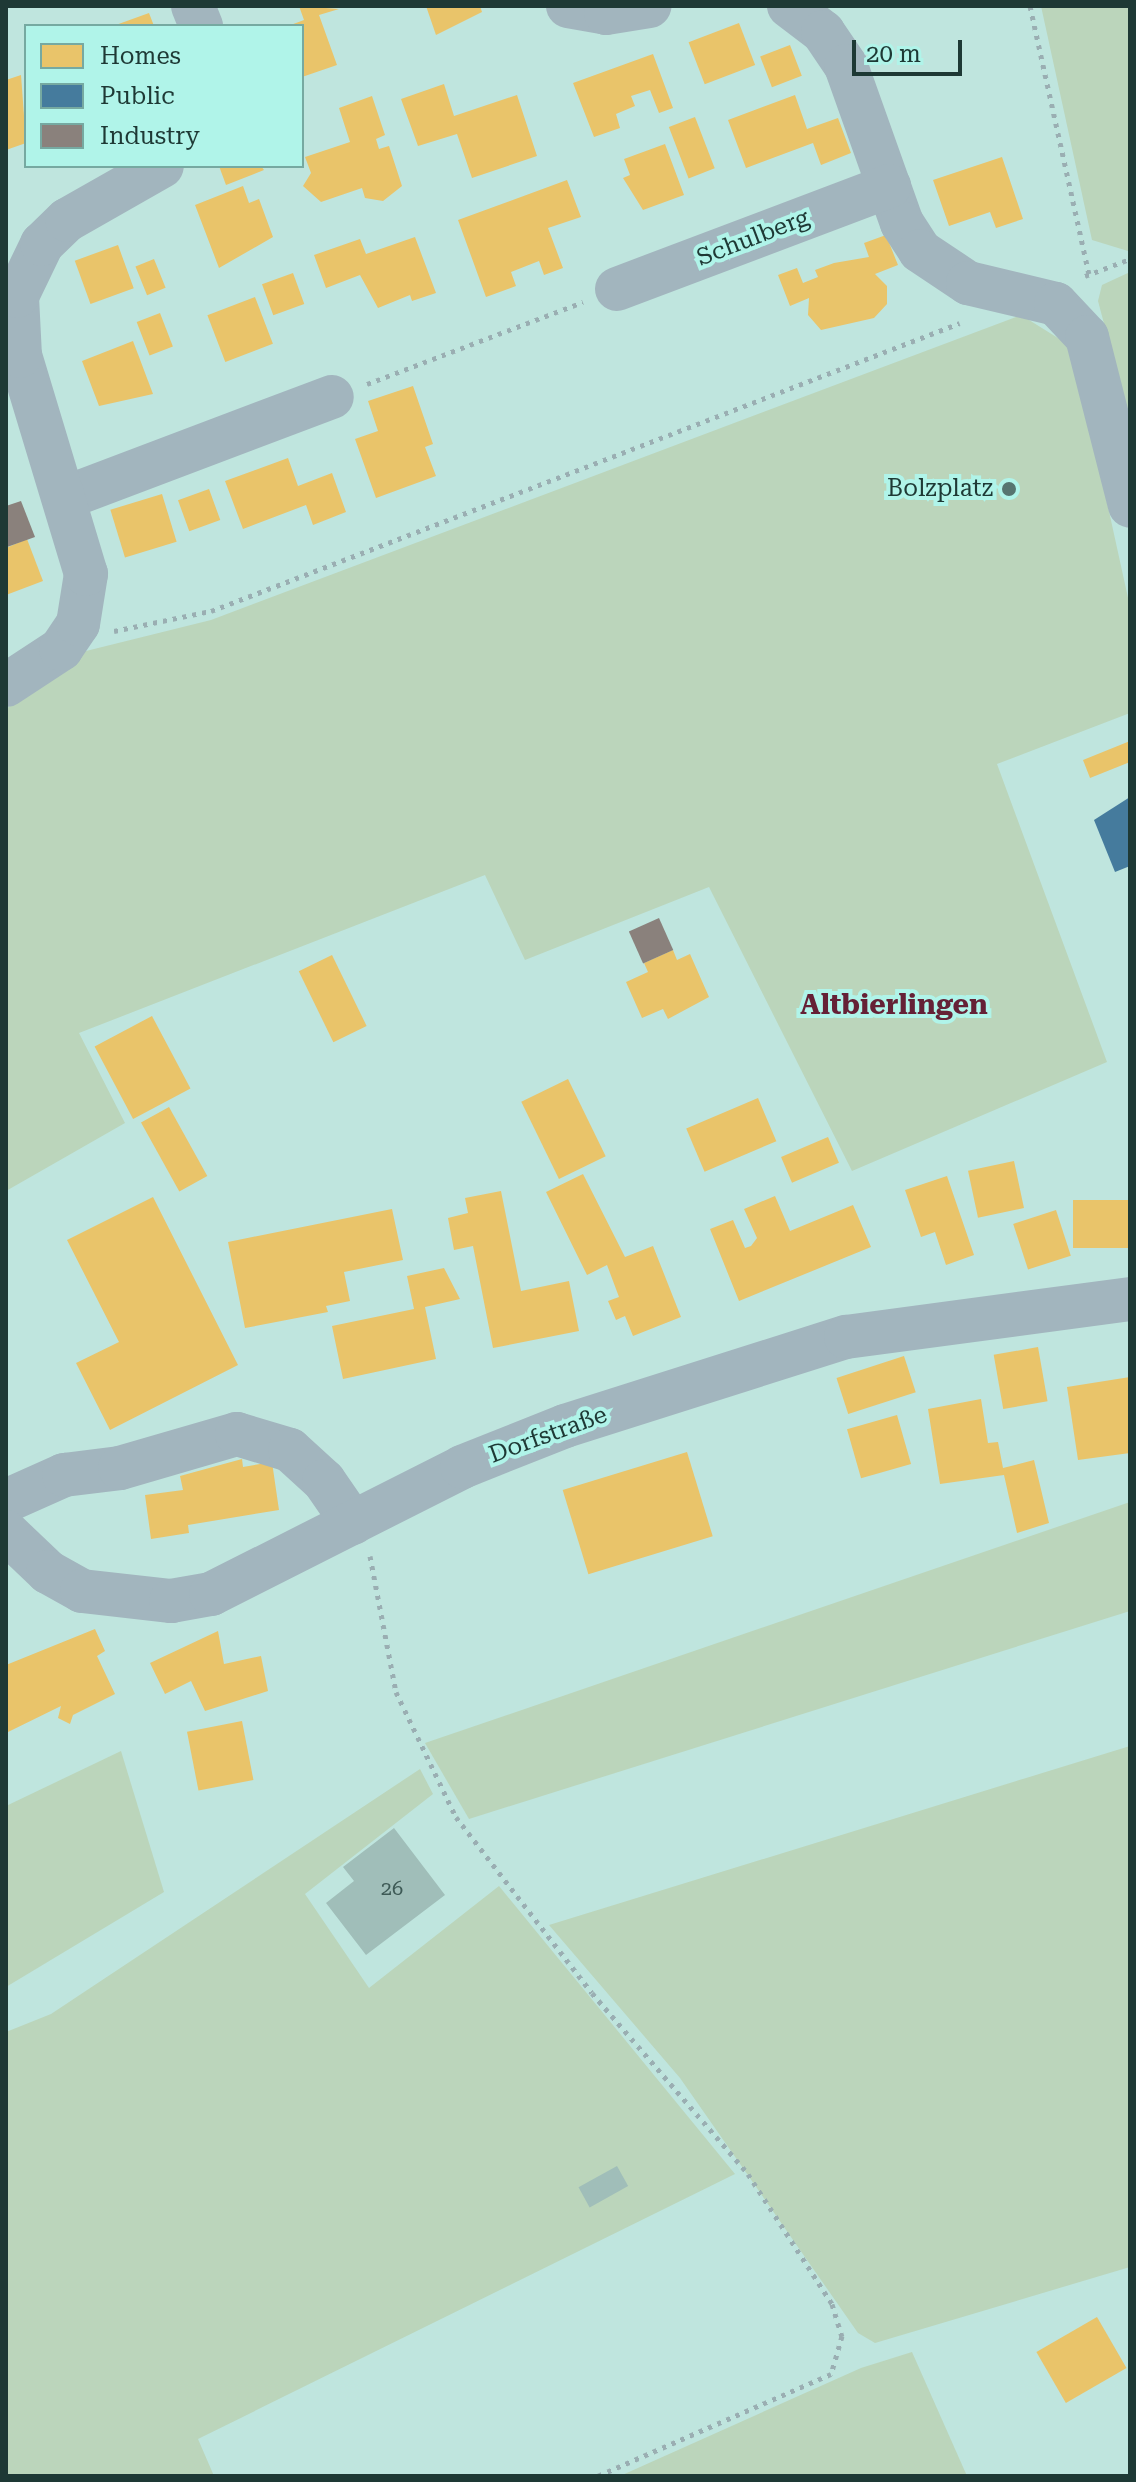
<!DOCTYPE html>
<meta charset="utf-8">
<style>
body{margin:0}
#map{position:relative;width:1136px;height:2482px;overflow:hidden;background:#bfe5de;font-family:"Roboto Serif",serif}
div>[style]{position:absolute}
.green>*{inset:0;background:#bbd5bb}
.homes>*{inset:0;background:#e9c46a;transform-origin:0 0}
.public>*{inset:0;background:#457b9d}
.industry>*{inset:0;background:#8a817c;transform-origin:0 0}
.building>*{inset:0;background:#a0beb9;transform-origin:0 0}
.path>*{height:5px;margin-top:-2.5px;transform-origin:0;background:repeating-linear-gradient(90deg,#9aaeb2 0 4px,transparent 0 10px)}
.minor>*{height:44px;margin:-22px;padding:0 22px;transform-origin:22px;border-radius:22px;background:#a2b5be}
.dots>*{width:22px;height:22px;translate:-50% -50%;box-sizing:border-box;border:4px solid #b0f4e9;border-radius:50%}
span{translate:-50% -50%;white-space:nowrap;text-align:center;line-height:1.15;-webkit-text-stroke:8px #b0f4e9;paint-order:stroke}
.number-label{font-size:20px;color:#3e5a56}
.number-label span{-webkit-text-stroke-width:0}
.street-label{font-size:24px;color:#1e3935}
.poi-label{font-size:24px;color:#1e3935}
.right{translate:-100% -50%;text-align:right}
.quarter-label{font-size:28px;color:#652136;font-weight:700}
.frame{position:absolute;inset:0;border:8px solid #1e3935;pointer-events:none}
.legend{position:absolute;left:24px;top:24px;width:280px;height:144px;box-sizing:border-box;background:#b0f4e9;border:2px solid #76a9a1;margin:0;padding:10px 14px;list-style:none;font-size:24px;color:#1e3935}
.legend li{display:flex;align-items:center;gap:16px;height:40px}
.legend b{width:40px;border:2px solid #76a9a1}
.scale{position:absolute;left:852px;top:40px;width:110px;height:36px;box-sizing:border-box;border:4px solid #1e3935;border-top:0;padding-left:10px;font-size:24px;line-height:28px;white-space:nowrap;color:#1e3935;-webkit-text-stroke:6px #b0f4e9;paint-order:stroke}
</style>
<div id="map">
<div class="green">
<i style="clip-path:polygon(1041px 6px,1130px 6px,1128px 251px,1092px 240px)"></i>
<i style="clip-path:polygon(1130px 272px,1130px 421px,1098px 301px,1102px 285px)"></i>
<i style="clip-path:polygon(1021px 315px,1066px 343px,1078px 370px,1130px 607px,1130px 713px,997px 764px,1107px 1062px,852px 1171px,709px 887px,525px 960px,485px 875px,79px 1033px,125px 1123px,6px 1191px,6px 709px,86px 651px,211px 620px)"></i>
<i style="clip-path:polygon(1130px 1502px,1130px 1611px,469px 1819px,425px 1743px)"></i>
<i style="clip-path:polygon(1130px 1746px,1130px 2267px,875px 2343px,858px 2333px,680px 2078px,549px 1925px)"></i>
<i style="clip-path:polygon(121px 1751px,164px 1892px,6px 1987px,6px 1806px)"></i>
<i style="clip-path:polygon(420px 1769px,433px 1794px,305px 1894px,369px 1988px,499px 1886px,735px 2174px,198px 2439px,214px 2476px,6px 2476px,6px 2032px,51px 2014px)"></i>
<i style="clip-path:polygon(912px 2352px,967px 2476px,620px 2476px,861px 2368px)"></i>
</div>
<div class="homes">
<i style="clip-path:polygon(299px 6px,339px 9px,319px 15px,337px 65px,302px 77px,302px 26px,288px 26px,304px 20px)"></i>
<i style="clip-path:polygon(426px 6px,480px 6px,482px 12px,436px 35px)"></i>
<i style="clip-path:polygon(149px 13px,154px 26px,113px 26px)"></i>
<i style="left:739px;top:23px;width:45px;height:54px;rotate:69deg"></i>
<i style="left:790px;top:45px;width:33px;height:32px;rotate:69deg"></i>
<i style="clip-path:polygon(653px 54px,673px 108px,659px 113px,650px 90px,631px 96px,635px 106px,616px 114px,620px 128px,594px 137px,573px 83px)"></i>
<i style="clip-path:polygon(21px 75px,26px 143px,6px 150px,6px 80px)"></i>
<i style="clip-path:polygon(444px 84px,454px 116px,517px 95px,537px 156px,472px 178px,457px 134px,418px 146px,401px 99px)"></i>
<i style="clip-path:polygon(795px 95px,807px 129px,838px 118px,851px 153px,821px 165px,813px 143px,746px 168px,728px 120px)"></i>
<i style="clip-path:polygon(372px 96px,385px 135px,376px 139px,379px 149px,389px 146px,402px 186px,383px 201px,365px 198px,362px 188px,321px 202px,303px 186px,311px 173px,305px 157px,350px 142px,339px 108px)"></i>
<i style="left:695px;top:117px;width:55px;height:28px;rotate:69deg"></i>
<i style="clip-path:polygon(665px 144px,684px 195px,643px 210px,623px 178px,630px 175px,624px 159px)"></i>
<i style="clip-path:polygon(1002px 157px,1023px 219px,996px 228px,990px 212px,949px 226px,933px 180px)"></i>
<i style="clip-path:polygon(219px 166px,261px 166px,264px 170px,226px 185px)"></i>
<i style="clip-path:polygon(567px 180px,581px 217px,548px 228px,563px 268px,544px 275px,539px 261px,511px 272px,516px 286px,486px 297px,458px 220px)"></i>
<i style="clip-path:polygon(243px 186px,249px 203px,259px 199px,273px 237px,219px 268px,195px 205px)"></i>
<i style="clip-path:polygon(886px 235px,898px 265px,875px 274px,887px 286px,887px 304px,874px 318px,821px 330px,808px 315px,809px 298px,790px 306px,778px 275px,797px 268px,803px 283px,818px 277px,815px 270px,834px 263px,869px 257px,864px 243px)"></i>
<i style="clip-path:polygon(415px 237px,436px 293px,412px 301px,410px 295px,378px 308px,360px 275px,326px 288px,314px 255px,360px 239px,366px 254px)"></i>
<i style="left:118px;top:245px;width:46px;height:46px;rotate:70deg"></i>
<i style="left:154px;top:259px;width:31px;height:20px;rotate:68deg"></i>
<i style="left:293px;top:273px;width:33px;height:33px;rotate:70deg"></i>
<i style="left:255px;top:297px;width:50px;height:51px;rotate:69deg"></i>
<i style="left:160px;top:313px;width:36px;height:25px;rotate:69deg"></i>
<i style="clip-path:polygon(133px 341px,153px 394px,99px 406px,82px 361px)"></i>
<i style="clip-path:polygon(413px 386px,433px 444px,425px 447px,436px 476px,376px 498px,355px 439px,378px 431px,368px 401px)"></i>
<i style="clip-path:polygon(288px 458px,298px 486px,332px 473px,346px 512px,313px 525px,306px 505px,243px 529px,225px 481px)"></i>
<i style="left:209px;top:489px;width:33px;height:33px;rotate:70deg"></i>
<i style="left:162px;top:494px;width:50px;height:54px;rotate:73deg"></i>
<i style="clip-path:polygon(27px 539px,43px 581px,6px 595px,6px 548px)"></i>
<i style="clip-path:polygon(1130px 741px,1130px 762px,1090px 778px,1083px 760px)"></i>
<i style="clip-path:polygon(673px 950px,677px 960px,690px 954px,709px 997px,668px 1019px,663px 1009px,642px 1018px,626px 982px,648px 972px,644px 963px)"></i>
<i style="left:332px;top:955px;width:79px;height:37px;rotate:64deg"></i>
<i style="left:152px;top:1016px;width:82px;height:65px;rotate:62deg"></i>
<i style="left:568px;top:1079px;width:86px;height:52px;rotate:64deg"></i>
<i style="left:758px;top:1098px;width:47px;height:78px;rotate:67deg"></i>
<i style="left:169px;top:1107px;width:79px;height:32px;rotate:61deg"></i>
<i style="left:828px;top:1137px;width:28px;height:51px;rotate:67deg"></i>
<i style="left:1014px;top:1161px;width:48px;height:47px;rotate:78deg"></i>
<i style="clip-path:polygon(583px 1174px,625px 1257px,653px 1246px,681px 1317px,633px 1336px,625px 1316px,616px 1320px,608px 1301px,619px 1297px,607px 1265px,587px 1275px,546px 1192px)"></i>
<i style="clip-path:polygon(947px 1176px,974px 1255px,946px 1265px,935px 1232px,921px 1237px,905px 1190px)"></i>
<i style="clip-path:polygon(501px 1191px,521px 1291px,569px 1281px,579px 1331px,493px 1348px,473px 1246px,454px 1250px,448px 1218px,468px 1213px,465px 1198px)"></i>
<i style="clip-path:polygon(775px 1196px,790px 1231px,853px 1205px,871px 1247px,739px 1301px,710px 1229px,733px 1220px,745px 1248px,751px 1246px,757px 1238px,744px 1209px)"></i>
<i style="clip-path:polygon(153px 1197px,238px 1365px,110px 1430px,76px 1363px,119px 1342px,67px 1240px)"></i>
<i style="left:1130px;top:1200px;width:48px;height:57px;rotate:90deg"></i>
<i style="clip-path:polygon(392px 1209px,403px 1260px,344px 1272px,350px 1301px,326px 1306px,328px 1312px,245px 1328px,228px 1242px)"></i>
<i style="left:1056px;top:1210px;width:48px;height:45px;rotate:72deg"></i>
<i style="clip-path:polygon(444px 1268px,460px 1299px,425px 1307px,436px 1359px,343px 1379px,332px 1326px,414px 1309px,407px 1276px)"></i>
<i style="left:1038px;top:1347px;width:55px;height:45px;rotate:80deg"></i>
<i style="left:904px;top:1356px;width:38px;height:71px;rotate:72deg"></i>
<i style="clip-path:polygon(1130px 1377px,1130px 1453px,1078px 1460px,1067px 1387px)"></i>
<i style="clip-path:polygon(981px 1399px,988px 1443px,998px 1442px,1003px 1468px,1034px 1460px,1049px 1523px,1017px 1533px,1004px 1475px,940px 1484px,928px 1409px)"></i>
<i style="left:897px;top:1415px;width:51px;height:52px;rotate:74deg"></i>
<i style="left:687px;top:1452px;width:88px;height:130px;rotate:73deg"></i>
<i style="clip-path:polygon(242px 1459px,243px 1467px,272px 1462px,279px 1510px,188px 1525px,189px 1533px,151px 1539px,145px 1495px,183px 1490px,180px 1476px)"></i>
<i style="clip-path:polygon(95px 1629px,105px 1651px,97px 1656px,115px 1694px,73px 1715px,70px 1724px,58px 1718px,61px 1706px,6px 1733px,6px 1665px)"></i>
<i style="clip-path:polygon(218px 1631px,224px 1664px,261px 1656px,268px 1691px,205px 1711px,191px 1681px,165px 1694px,150px 1663px)"></i>
<i style="left:242px;top:1721px;width:60px;height:56px;rotate:79deg"></i>
<i style="left:1097px;top:2317px;width:59px;height:70px;rotate:60deg"></i>
</div>
<div class="public">
<i style="clip-path:polygon(1130px 797px,1130px 866px,1115px 872px,1094px 820px)"></i>
</div>
<div class="industry">
<i style="clip-path:polygon(21px 501px,35px 537px,7px 547px,6px 506px)"></i>
<i style="left:659px;top:918px;width:35px;height:33px;rotate:66deg"></i>
</div>
<div class="building">
<i style="clip-path:polygon(394px 1828px,445px 1895px,366px 1955px,326px 1903px,354px 1881px,343px 1867px)"></i>
<i style="left:617px;top:2166px;width:23px;height:44px;rotate:61deg"></i>
</div>
<div class="path">
<i style="left:1030px;top:6px;width:274px;rotate:77.6deg"></i>
<i style="left:1085px;top:276px;width:48px;rotate:-20.7deg"></i>
<i style="left:367px;top:384px;width:231px;rotate:-20.8deg"></i>
<i style="left:114px;top:631px;width:99px;rotate:-11.7deg"></i>
<i style="left:211px;top:611px;width:802px;rotate:-21.03deg"></i>
<i style="left:370px;top:1556px;width:138px;rotate:79.2deg"></i>
<i style="left:396px;top:1692px;width:139px;rotate:64.4deg"></i>
<i style="left:456px;top:1817px;width:222px;rotate:52.3deg"></i>
<i style="left:592px;top:1993px;width:239px;rotate:49.2deg"></i>
<i style="left:748px;top:2174px;width:155px;rotate:57.1deg"></i>
<i style="left:832px;top:2304px;width:34px;rotate:73deg"></i>
<i style="left:842px;top:2336px;width:40px;rotate:106deg"></i>
<i style="left:831px;top:2374px;width:255px;rotate:156.4deg"></i>
</div>
<div class="minor">
<i style="left:193px;top:6px;width:22px;rotate:68deg"></i>
<i style="left:568px;top:6px;width:39px;rotate:10deg"></i>
<i style="left:606px;top:13px;width:44px;rotate:-9.2deg"></i>
<i style="left:789px;top:6px;width:43px;rotate:37.4deg"></i>
<i style="left:823px;top:32px;width:41px;rotate:55.9deg"></i>
<i style="left:846px;top:66px;width:167px;rotate:70.4deg"></i>
<i style="left:902px;top:223px;width:33px;rotate:57deg"></i>
<i style="left:920px;top:251px;width:58px;rotate:33.7deg"></i>
<i style="left:968px;top:283px;width:90px;rotate:13.4deg"></i>
<i style="left:1056px;top:304px;width:45px;rotate:46.8deg"></i>
<i style="left:1087px;top:337px;width:174px;rotate:75.7deg"></i>
<i style="left:617px;top:289px;width:291px;rotate:-20.7deg"></i>
<i style="left:67px;top:497px;width:283px;rotate:-20.7deg"></i>
<i style="left:6px;top:685px;width:66px;rotate:-33.2deg"></i>
<i style="left:61px;top:649px;width:30px;rotate:-56deg"></i>
<i style="left:78px;top:624px;width:51px;rotate:-80.9deg"></i>
<i style="left:86px;top:574px;width:228px;rotate:-106.8deg"></i>
<i style="left:20px;top:356px;width:60px;rotate:-92.9deg"></i>
<i style="left:17px;top:296px;width:58px;rotate:-64.3deg"></i>
<i style="left:42px;top:244px;width:35px;rotate:-44deg"></i>
<i style="left:67px;top:220px;width:109px;rotate:-29.6deg"></i>
<i style="left:6px;top:1501px;width:64px;rotate:-24.1deg"></i>
<i style="left:64px;top:1475px;width:56px;rotate:-7.1deg"></i>
<i style="left:120px;top:1468px;width:122px;rotate:-16.2deg"></i>
<i style="left:237px;top:1434px;width:55px;rotate:16.8deg"></i>
<i style="left:290px;top:1450px;width:46px;rotate:42.4deg"></i>
<i style="left:324px;top:1481px;width:51px;rotate:55.4deg"></i>
<i style="left:6px;top:1532px;width:58px;rotate:43.6deg"></i>
<i style="left:48px;top:1572px;width:39px;rotate:29deg"></i>
<i style="left:82px;top:1591px;width:90px;rotate:6.4deg"></i>
<i style="left:171px;top:1601px;width:41px;rotate:-9.9deg"></i>
<i style="left:211px;top:1594px;width:281px;rotate:-26.8deg"></i>
<i style="left:462px;top:1467px;width:111px;rotate:-21.7deg"></i>
<i style="left:565px;top:1426px;width:295px;rotate:-17.6deg"></i>
<i style="left:846px;top:1337px;width:287px;rotate:-7.6deg"></i>
</div>
<div class="dots">
<i style="left:1009px;top:489px;background:#567570"></i>
</div>
<div class="number-label">
<span style="left:392px;top:1888px">26</span>
</div>
<div class="street-label">
<span style="left:753px;top:238px;rotate:-21deg">Schulberg</span>
<span style="left:548px;top:1435px;rotate:-20deg">Dorfstraße</span>
</div>
<div class="poi-label">
<span class="right" style="left:993px;top:489px">Bolzplatz</span>
</div>
<div class="quarter-label">
<span style="left:894px;top:1005px">Altbierlingen</span>
</div>
<div class="frame"></div>
<ul class="legend">
<li><b style="height:22px;background:#e9c46a"></b>Homes</li>
<li><b style="height:22px;background:#457b9d"></b>Public</li>
<li><b style="height:22px;background:#8a817c"></b>Industry</li>
</ul>
<div class="scale">20 m</div>
</div>
